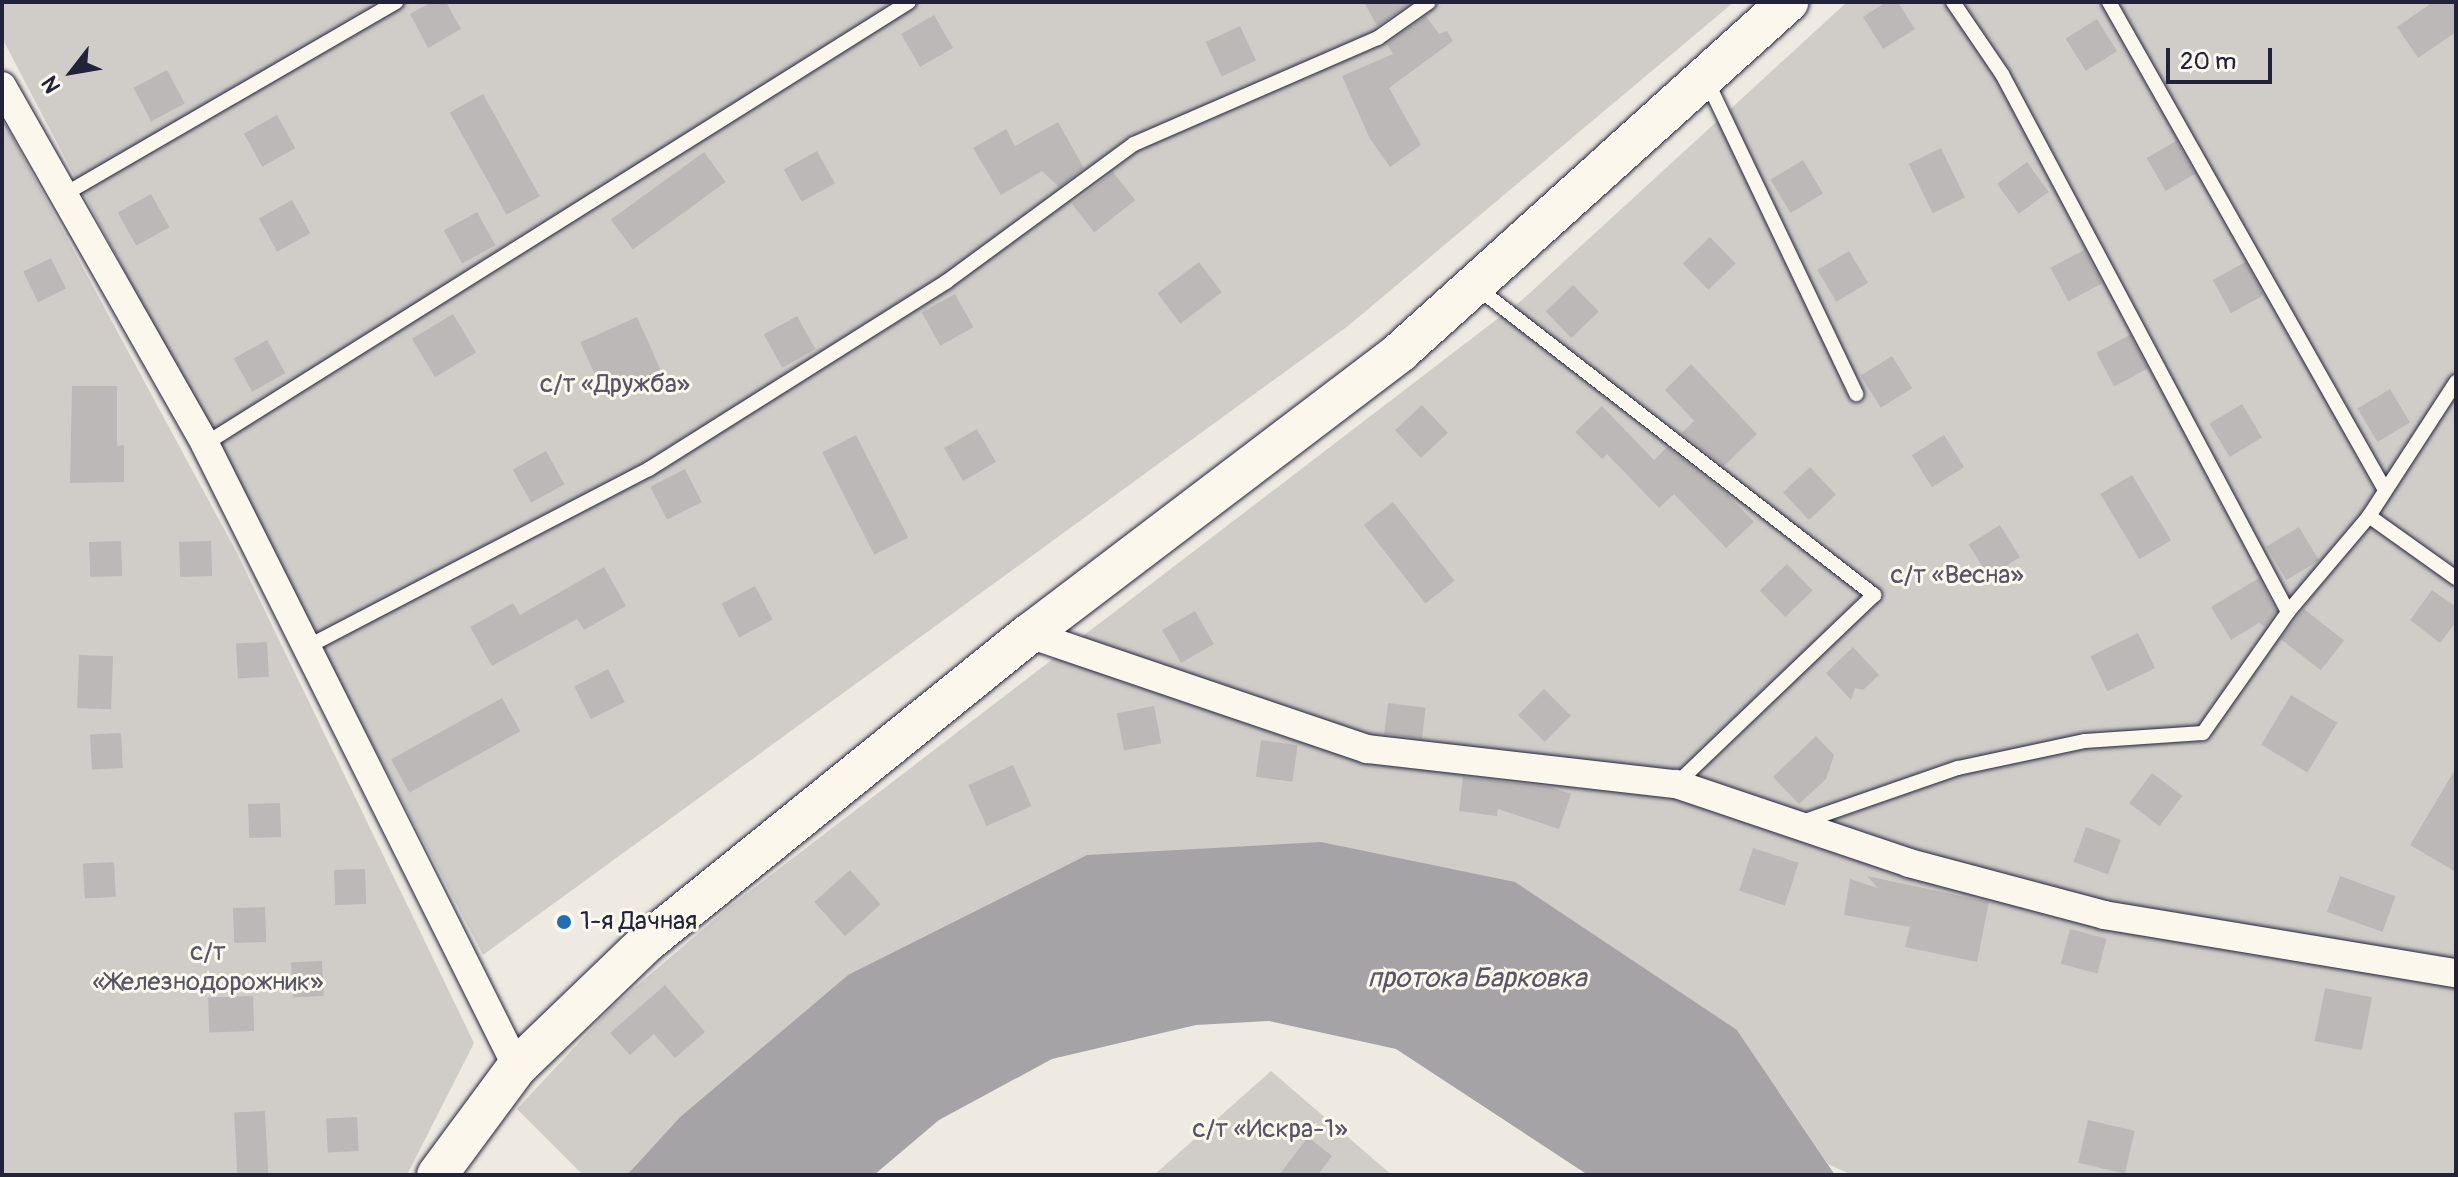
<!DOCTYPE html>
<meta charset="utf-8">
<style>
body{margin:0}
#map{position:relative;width:2458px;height:1177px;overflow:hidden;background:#eeeae2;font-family:Pangolin,sans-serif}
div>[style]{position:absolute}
.green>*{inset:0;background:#d0cdc9}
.water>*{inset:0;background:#a6a3a7}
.building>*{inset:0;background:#bcb8b8;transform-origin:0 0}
.roads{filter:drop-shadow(0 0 2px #22223b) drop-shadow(0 0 2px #22223b)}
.lane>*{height:14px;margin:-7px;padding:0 7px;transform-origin:7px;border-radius:7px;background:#fbf7ec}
.street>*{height:28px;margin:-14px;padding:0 14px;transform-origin:14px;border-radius:14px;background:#fbf7ec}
.secondary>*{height:40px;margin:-20px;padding:0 20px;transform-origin:20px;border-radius:20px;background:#fbf7ec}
.dots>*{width:22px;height:22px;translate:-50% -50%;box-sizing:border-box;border:4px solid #fbf7ec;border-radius:50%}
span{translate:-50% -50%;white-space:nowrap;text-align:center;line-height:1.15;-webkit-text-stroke:6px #fbf7ec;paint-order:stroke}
.park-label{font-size:26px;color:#565566}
.poi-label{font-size:26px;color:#22223b}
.left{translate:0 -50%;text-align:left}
.water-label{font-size:28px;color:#575666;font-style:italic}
.frame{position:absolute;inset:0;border:4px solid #22223b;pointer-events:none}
.north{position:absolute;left:32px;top:32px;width:80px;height:80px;-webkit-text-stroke:6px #fbf7ec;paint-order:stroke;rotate:239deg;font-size:22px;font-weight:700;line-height:32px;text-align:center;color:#22223b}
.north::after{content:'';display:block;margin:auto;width:28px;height:36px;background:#22223b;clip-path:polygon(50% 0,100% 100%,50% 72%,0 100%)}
.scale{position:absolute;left:2166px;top:48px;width:106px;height:36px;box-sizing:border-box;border:4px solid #22223b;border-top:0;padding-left:10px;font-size:24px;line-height:28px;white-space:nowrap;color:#22223b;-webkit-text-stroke:6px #fbf7ec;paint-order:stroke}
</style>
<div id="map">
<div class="green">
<i style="clip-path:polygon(2px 2px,1734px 2px,1348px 326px,483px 955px,2px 38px)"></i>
<i style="clip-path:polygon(1847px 2px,2456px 2px,2456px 1175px,1852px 1175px,1828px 1164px,1737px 1030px,848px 975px,680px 1117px,627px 1175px,583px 1175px,517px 1109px,611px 1008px,729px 907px,1522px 300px)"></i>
<i style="clip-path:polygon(2px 118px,237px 553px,474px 1043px,407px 1175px,2px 1175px)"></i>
<i style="clip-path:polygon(1271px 1071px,1392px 1175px,1154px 1175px)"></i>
</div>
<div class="water">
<i style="clip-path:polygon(1321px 842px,1515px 882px,1737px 1030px,1835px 1175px,1588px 1175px,1396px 1049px,1269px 1021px,1196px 1025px,1052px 1059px,939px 1120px,874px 1175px,627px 1175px,680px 1117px,848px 975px,1087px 855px)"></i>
</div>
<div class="building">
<i style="clip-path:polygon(432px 2px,446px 2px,461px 29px,428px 48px,410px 14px)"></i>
<i style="clip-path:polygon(1364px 2px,1412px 2px,1377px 26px)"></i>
<i style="clip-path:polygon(1886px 2px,1898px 2px,1915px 29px,1883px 49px,1863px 17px)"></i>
<i style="clip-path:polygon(2433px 2px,2456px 2px,2456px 32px,2418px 58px,2397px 27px)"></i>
<i style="left:934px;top:15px;width:38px;height:38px;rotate:60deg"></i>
<i style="clip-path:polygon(1426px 16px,1439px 34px,1447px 31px,1453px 41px,1389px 88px,1421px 145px,1390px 167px,1370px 139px,1342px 76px,1393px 54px,1387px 44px)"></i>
<i style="left:2097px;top:19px;width:38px;height:37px;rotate:58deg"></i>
<i style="left:1240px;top:26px;width:38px;height:38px;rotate:65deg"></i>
<i style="left:167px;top:70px;width:38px;height:38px;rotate:62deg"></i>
<i style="left:483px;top:94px;width:117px;height:38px;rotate:61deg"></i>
<i style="left:277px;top:115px;width:38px;height:38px;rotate:61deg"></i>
<i style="clip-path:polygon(1058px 122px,1084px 168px,1059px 187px,1042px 171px,1001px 195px,973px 148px,1006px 129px,1015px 146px)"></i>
<i style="left:2176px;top:141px;width:38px;height:34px;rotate:60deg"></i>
<i style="left:1941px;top:148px;width:55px;height:36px;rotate:64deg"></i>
<i style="left:817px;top:151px;width:37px;height:38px;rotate:61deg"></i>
<i style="left:704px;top:152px;width:37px;height:115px;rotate:54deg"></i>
<i style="left:1803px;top:160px;width:39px;height:38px;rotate:59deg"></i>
<i style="left:2027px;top:162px;width:37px;height:37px;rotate:54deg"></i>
<i style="left:1113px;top:172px;width:36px;height:52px;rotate:52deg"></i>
<i style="left:151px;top:194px;width:38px;height:38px;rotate:61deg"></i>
<i style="left:292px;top:200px;width:38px;height:38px;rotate:61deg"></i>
<i style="left:477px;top:212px;width:38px;height:38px;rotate:61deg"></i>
<i style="left:1710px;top:237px;width:37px;height:38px;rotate:46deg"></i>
<i style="left:2084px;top:250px;width:38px;height:38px;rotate:62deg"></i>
<i style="left:1849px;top:251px;width:37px;height:37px;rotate:59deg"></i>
<i style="left:51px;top:258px;width:34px;height:31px;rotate:64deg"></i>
<i style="left:1199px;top:262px;width:38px;height:52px;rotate:53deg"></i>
<i style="left:2245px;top:262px;width:38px;height:37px;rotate:61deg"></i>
<i style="left:1573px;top:285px;width:37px;height:38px;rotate:46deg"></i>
<i style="left:955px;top:294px;width:38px;height:38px;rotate:61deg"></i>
<i style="left:453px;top:314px;width:45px;height:48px;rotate:59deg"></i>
<i style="left:797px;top:316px;width:38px;height:38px;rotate:61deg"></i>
<i style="left:637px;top:317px;width:60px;height:62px;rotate:66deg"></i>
<i style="left:2130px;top:335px;width:38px;height:38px;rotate:62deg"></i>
<i style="left:267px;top:340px;width:38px;height:38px;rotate:61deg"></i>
<i style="left:1892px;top:356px;width:38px;height:37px;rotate:58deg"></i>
<i style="clip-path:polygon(1691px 364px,1757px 434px,1724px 466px,1682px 433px,1694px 421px,1665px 390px)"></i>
<i style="clip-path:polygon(72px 386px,117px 386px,117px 446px,124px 445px,124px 482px,70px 483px)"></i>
<i style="left:2390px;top:389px;width:39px;height:38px;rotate:59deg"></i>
<i style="left:2242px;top:404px;width:39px;height:38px;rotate:59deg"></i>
<i style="left:1422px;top:405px;width:38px;height:37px;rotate:47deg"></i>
<i style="clip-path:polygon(1602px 406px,1654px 460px,1667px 447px,1726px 493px,1754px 522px,1726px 548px,1674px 494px,1659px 508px,1607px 454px,1602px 459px,1575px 432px)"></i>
<i style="left:977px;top:429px;width:38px;height:38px;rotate:60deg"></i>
<i style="left:856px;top:435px;width:115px;height:38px;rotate:63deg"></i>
<i style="left:1944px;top:435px;width:38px;height:38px;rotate:58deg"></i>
<i style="left:546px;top:451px;width:38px;height:38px;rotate:61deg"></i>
<i style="left:1810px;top:467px;width:38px;height:37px;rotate:47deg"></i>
<i style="left:685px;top:469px;width:37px;height:39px;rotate:63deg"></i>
<i style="left:2132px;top:475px;width:76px;height:37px;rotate:59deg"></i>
<i style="left:1393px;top:502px;width:100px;height:37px;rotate:52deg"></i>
<i style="left:2000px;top:525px;width:38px;height:37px;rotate:58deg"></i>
<i style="left:2299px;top:527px;width:39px;height:38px;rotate:59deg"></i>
<i style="left:121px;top:541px;width:35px;height:32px;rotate:88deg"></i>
<i style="left:211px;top:541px;width:35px;height:32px;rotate:88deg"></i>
<i style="left:1787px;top:564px;width:37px;height:38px;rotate:46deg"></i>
<i style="clip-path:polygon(604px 567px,626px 606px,584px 630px,577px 619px,492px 666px,470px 627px,513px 603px,520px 615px)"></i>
<i style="clip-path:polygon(2259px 578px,2276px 611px,2265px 627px,2259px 623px,2231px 640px,2211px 607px)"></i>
<i style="left:755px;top:586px;width:38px;height:38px;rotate:62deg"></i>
<i style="clip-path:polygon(2432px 590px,2456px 607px,2456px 622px,2440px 643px,2410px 620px)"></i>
<i style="left:2304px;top:609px;width:51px;height:38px;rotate:38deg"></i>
<i style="left:1195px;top:611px;width:38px;height:38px;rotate:60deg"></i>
<i style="left:2138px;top:633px;width:39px;height:53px;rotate:64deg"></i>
<i style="left:267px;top:642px;width:35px;height:31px;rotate:87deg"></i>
<i style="clip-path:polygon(1853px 647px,1879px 675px,1863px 690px,1855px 688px,1851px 700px,1826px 673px)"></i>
<i style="left:79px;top:655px;width:34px;height:53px;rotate:2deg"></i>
<i style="left:608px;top:669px;width:37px;height:38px;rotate:63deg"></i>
<i style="left:1544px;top:689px;width:38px;height:37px;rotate:45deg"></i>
<i style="left:2291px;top:695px;width:54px;height:58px;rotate:31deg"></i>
<i style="left:502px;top:698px;width:38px;height:127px;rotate:61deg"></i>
<i style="left:1388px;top:703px;width:38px;height:31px;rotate:7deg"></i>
<i style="left:1154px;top:706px;width:38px;height:38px;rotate:79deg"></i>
<i style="left:121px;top:733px;width:35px;height:31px;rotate:87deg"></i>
<i style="clip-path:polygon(1816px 736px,1834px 755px,1826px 779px,1799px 804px,1773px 777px)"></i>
<i style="left:1261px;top:740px;width:37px;height:37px;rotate:8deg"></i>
<i style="left:1013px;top:765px;width:45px;height:49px;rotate:66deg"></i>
<i style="clip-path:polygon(2456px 768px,2456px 872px,2410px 845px)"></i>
<i style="left:2152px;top:773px;width:38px;height:38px;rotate:37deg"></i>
<i style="clip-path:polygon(1463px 777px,1550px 787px,1571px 794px,1559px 829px,1498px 809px,1497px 816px,1459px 811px)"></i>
<i style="left:280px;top:803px;width:34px;height:32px;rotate:88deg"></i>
<i style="left:2086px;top:827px;width:37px;height:37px;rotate:20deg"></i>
<i style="left:1753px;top:848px;width:48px;height:45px;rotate:18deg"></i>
<i style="left:114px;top:862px;width:35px;height:31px;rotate:87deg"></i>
<i style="left:365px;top:869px;width:35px;height:31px;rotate:88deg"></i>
<i style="left:850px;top:870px;width:46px;height:48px;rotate:48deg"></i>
<i style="clip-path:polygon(1867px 876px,1989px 902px,1977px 962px,1905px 947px,1910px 927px,1844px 915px,1850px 879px,1878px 888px)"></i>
<i style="left:2340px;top:876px;width:59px;height:38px;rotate:20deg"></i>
<i style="left:265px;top:907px;width:35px;height:32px;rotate:88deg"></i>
<i style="left:2070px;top:929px;width:38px;height:36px;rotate:15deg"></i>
<i style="left:322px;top:961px;width:35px;height:31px;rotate:87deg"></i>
<i style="clip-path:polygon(665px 985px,705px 1032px,675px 1058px,654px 1034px,630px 1055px,610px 1033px)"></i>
<i style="left:2325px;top:988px;width:48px;height:54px;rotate:11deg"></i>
<i style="left:253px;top:996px;width:35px;height:45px;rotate:88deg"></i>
<i style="left:265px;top:1111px;width:64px;height:31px;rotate:87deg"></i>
<i style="left:357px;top:1117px;width:34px;height:31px;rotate:87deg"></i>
<i style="left:2088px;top:1120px;width:48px;height:44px;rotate:13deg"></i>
<i style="clip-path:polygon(1308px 1137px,1332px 1156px,1318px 1175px,1279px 1175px)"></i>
</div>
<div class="roads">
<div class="lane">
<i style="left:1953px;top:2px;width:87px;rotate:55.8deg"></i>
<i style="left:2002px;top:74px;width:609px;rotate:62deg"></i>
<i style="left:2109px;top:2px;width:561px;rotate:60.51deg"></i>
<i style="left:1707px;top:81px;width:347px;rotate:64.5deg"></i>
<i style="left:65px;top:194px;width:383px;rotate:-30.1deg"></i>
<i style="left:1475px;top:286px;width:505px;rotate:37.76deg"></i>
<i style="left:1874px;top:595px;width:274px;rotate:136.3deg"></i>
<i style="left:205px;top:444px;width:831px;rotate:-32.12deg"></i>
<i style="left:2369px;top:516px;width:107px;rotate:35.5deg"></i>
<i style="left:305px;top:648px;width:388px;rotate:-27.5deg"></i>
<i style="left:649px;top:469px;width:351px;rotate:-32.2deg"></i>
<i style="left:946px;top:282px;width:233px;rotate:-36.3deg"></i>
<i style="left:1134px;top:144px;width:266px;rotate:-23.5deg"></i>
<i style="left:1378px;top:38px;width:62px;rotate:-35.2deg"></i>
<i style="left:1799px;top:823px;width:168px;rotate:-19.1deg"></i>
<i style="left:1958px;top:768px;width:130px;rotate:-12deg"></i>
<i style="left:2085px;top:741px;width:118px;rotate:-3.9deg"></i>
<i style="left:2203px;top:733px;width:148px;rotate:-54.9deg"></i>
<i style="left:2288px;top:612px;width:126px;rotate:-49.8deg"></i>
<i style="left:2369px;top:516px;width:160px;rotate:-57deg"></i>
</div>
<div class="street">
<i style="left:2px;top:86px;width:412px;rotate:60.4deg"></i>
<i style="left:205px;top:444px;width:697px;rotate:63.4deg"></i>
<i style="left:1029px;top:634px;width:357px;rotate:18.8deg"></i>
<i style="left:1367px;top:749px;width:311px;rotate:6.5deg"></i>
<i style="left:1676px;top:784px;width:246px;rotate:18.7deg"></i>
<i style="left:1909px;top:863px;width:202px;rotate:14.9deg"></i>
<i style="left:2104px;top:915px;width:357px;rotate:9.4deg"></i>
</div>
<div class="secondary">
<i style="left:437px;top:1175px;width:134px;rotate:-53.5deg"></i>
<i style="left:517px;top:1067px;width:180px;rotate:-43.9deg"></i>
<i style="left:647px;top:942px;width:491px;rotate:-38.9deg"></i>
<i style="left:1029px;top:634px;width:466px;rotate:-37.2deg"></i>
<i style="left:1400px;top:352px;width:523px;rotate:-42.05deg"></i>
</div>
</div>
<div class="dots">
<i style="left:564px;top:922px;background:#1f6fb2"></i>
</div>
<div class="park-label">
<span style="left:615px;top:385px">с/т «Дружба»</span>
<span style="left:1957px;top:576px">с/т «Весна»</span>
<span style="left:208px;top:968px">с/т<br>«Железнодорожник»</span>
<span style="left:1270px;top:1130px">с/т «Искра-1»</span>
</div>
<div class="poi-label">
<span class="left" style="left:580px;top:922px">1-я Дачная</span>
</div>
<div class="water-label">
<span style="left:1477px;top:979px">протока Барковка</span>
</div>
<div class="frame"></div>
<div class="north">N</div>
<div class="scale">20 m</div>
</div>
